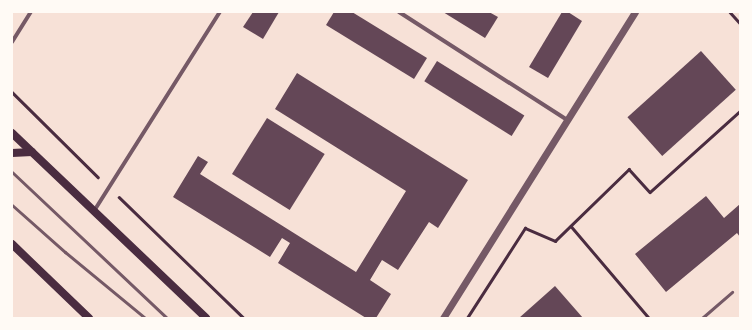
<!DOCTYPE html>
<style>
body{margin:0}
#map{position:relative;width:752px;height:330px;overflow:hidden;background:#f7e1d7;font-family:"Zilla Slab",serif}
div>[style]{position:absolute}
.building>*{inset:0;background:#644757;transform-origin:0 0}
.path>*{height:2.5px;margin:-1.25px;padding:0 1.25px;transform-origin:1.25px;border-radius:1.25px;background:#4a2c40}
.service>*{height:3px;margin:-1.5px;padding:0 1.5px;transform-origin:1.5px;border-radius:1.5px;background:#755966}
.minor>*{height:4px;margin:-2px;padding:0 2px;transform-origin:2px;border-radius:2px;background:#755966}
.tertiary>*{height:7px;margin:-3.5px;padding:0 3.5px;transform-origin:3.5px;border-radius:3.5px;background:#755966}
.secondary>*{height:8px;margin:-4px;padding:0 4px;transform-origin:4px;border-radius:4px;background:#4a2c40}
span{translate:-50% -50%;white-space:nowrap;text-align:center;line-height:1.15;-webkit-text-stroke:3px #fffaf5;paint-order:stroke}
.frame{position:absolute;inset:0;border:13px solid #fffaf5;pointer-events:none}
</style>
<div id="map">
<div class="building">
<i style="clip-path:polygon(253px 12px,279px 12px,263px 39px,243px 27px)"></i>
<i style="clip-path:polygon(334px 12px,352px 12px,427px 58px,414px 79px,326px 25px)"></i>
<i style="clip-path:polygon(443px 12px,489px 12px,498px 17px,485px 38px)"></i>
<i style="clip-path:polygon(562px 12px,568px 12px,582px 21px,548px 78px,529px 67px)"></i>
<i style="left:701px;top:51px;width:52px;height:99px;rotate:48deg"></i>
<i style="left:437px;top:61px;width:103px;height:24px;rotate:32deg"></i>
<i style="clip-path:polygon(297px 73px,468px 180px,438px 228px,429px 222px,398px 270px,382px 260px,370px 280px,391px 294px,376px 318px,366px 318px,278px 263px,290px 243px,282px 238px,270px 257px,173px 197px,198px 156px,208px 162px,200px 174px,356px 272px,406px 191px,275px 109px)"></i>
<i style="left:267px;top:118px;width:68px;height:66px;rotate:32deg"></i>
<i style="clip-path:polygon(706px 196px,724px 218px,740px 204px,740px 237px,737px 233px,666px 292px,635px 254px)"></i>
<i style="clip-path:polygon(555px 286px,583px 318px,519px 318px)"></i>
</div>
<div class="path">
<i style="left:730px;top:12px;width:15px;rotate:48deg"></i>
<i style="left:12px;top:92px;width:121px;rotate:44.7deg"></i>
<i style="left:119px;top:197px;width:174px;rotate:44.1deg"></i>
<i style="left:571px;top:226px;width:121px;rotate:49.7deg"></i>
<i style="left:467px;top:318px;width:107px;rotate:-57.2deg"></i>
<i style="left:525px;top:228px;width:33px;rotate:23deg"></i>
<i style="left:555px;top:241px;width:103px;rotate:-44.2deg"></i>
<i style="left:629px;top:169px;width:31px;rotate:48deg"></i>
<i style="left:650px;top:192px;width:121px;rotate:-42deg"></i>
</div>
<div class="service">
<i style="left:12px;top:172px;width:213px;rotate:43.3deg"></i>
<i style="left:12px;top:205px;width:71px;rotate:41.6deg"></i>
<i style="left:65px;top:252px;width:104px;rotate:39.5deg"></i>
<i style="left:702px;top:318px;width:40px;rotate:-41deg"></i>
</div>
<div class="minor">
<i style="left:399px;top:12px;width:200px;rotate:32.7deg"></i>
<i style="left:12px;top:42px;width:36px;rotate:-58deg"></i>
<i style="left:94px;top:211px;width:236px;rotate:-57.7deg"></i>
</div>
<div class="tertiary">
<i style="left:443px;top:318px;width:361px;rotate:-57.9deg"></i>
</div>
<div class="secondary">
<i style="left:12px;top:133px;width:268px;rotate:43.6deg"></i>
<i style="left:12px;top:153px;width:20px;rotate:-3deg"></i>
<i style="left:12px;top:244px;width:107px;rotate:43.9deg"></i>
</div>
<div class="frame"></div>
</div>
